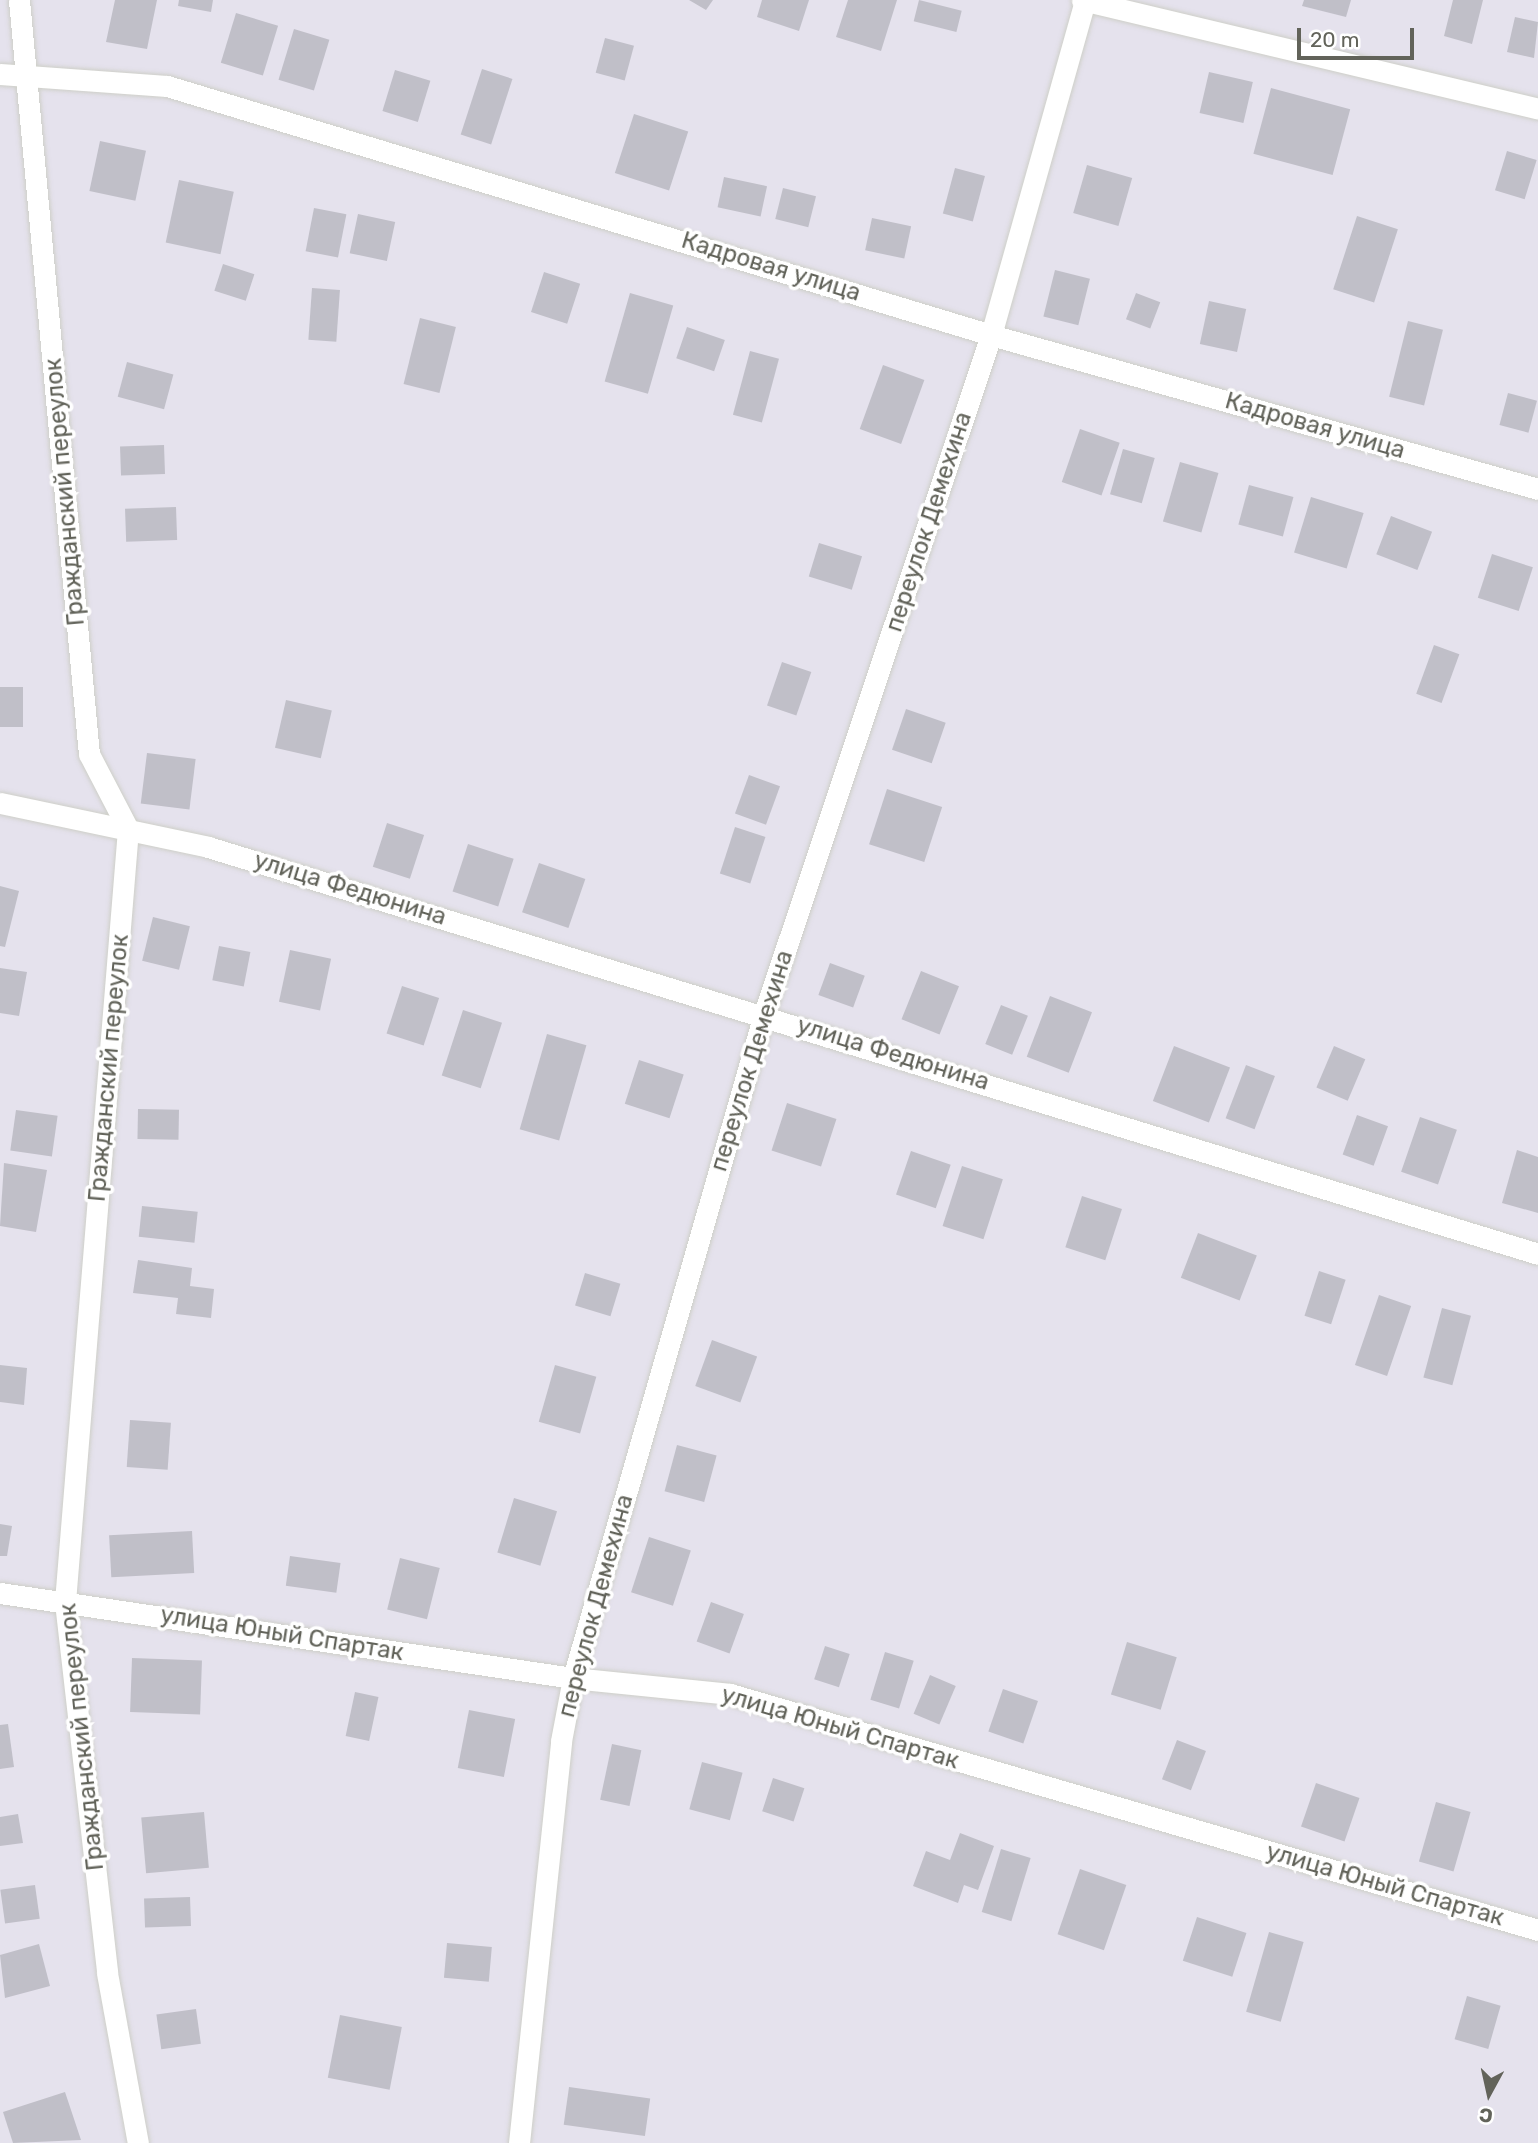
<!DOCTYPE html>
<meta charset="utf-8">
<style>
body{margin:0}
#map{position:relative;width:1538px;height:2143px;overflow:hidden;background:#e5e2ed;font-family:Rubik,sans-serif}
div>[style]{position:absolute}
.building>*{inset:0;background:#c0bfc8;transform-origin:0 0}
.roads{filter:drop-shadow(0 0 2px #cecfc8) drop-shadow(0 0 2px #cecfc8)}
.minor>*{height:21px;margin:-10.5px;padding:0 10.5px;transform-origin:10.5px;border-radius:10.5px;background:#fff}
span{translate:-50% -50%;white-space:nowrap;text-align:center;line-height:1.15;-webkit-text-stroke:7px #fff;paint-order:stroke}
.street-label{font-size:24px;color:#62635a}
.north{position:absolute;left:1454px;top:2059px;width:70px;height:70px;-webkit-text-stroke:5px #fff;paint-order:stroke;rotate:188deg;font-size:19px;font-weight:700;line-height:28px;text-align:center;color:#62635a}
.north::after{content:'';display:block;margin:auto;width:24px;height:32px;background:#62635a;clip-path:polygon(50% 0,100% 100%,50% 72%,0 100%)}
.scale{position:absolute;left:1297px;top:28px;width:117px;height:32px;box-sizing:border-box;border:4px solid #62635a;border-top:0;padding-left:9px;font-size:21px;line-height:24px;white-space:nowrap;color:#62635a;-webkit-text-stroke:5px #fff;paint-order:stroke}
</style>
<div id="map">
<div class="building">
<i style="clip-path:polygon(115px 0,157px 0,147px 49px,106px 42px)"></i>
<i style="clip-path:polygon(179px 0,213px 0,211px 12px,178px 6px)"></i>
<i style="clip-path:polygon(689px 0,713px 0,706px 10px)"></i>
<i style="clip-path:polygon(762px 0,809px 0,799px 31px,757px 17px)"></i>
<i style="clip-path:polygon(848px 0,897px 0,881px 51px,836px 37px)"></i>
<i style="left:919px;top:0;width:44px;height:22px;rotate:14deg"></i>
<i style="clip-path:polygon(1304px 0,1351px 0,1346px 17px,1302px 6px)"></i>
<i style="clip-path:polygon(1453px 0,1483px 0,1472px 44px,1444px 36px)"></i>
<i style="left:236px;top:13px;width:44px;height:52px;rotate:17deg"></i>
<i style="clip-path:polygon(1515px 17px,1538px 22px,1534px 58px,1507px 52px)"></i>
<i style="left:294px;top:29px;width:37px;height:53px;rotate:17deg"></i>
<i style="left:605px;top:38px;width:30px;height:36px;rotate:15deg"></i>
<i style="left:482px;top:69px;width:32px;height:69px;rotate:18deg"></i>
<i style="left:395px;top:70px;width:37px;height:43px;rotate:17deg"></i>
<i style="left:1209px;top:72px;width:45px;height:42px;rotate:13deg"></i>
<i style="left:1271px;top:88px;width:82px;height:68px;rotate:15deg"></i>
<i style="left:634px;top:114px;width:57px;height:62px;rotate:18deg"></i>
<i style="left:100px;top:141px;width:47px;height:51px;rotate:12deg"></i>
<i style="left:1507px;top:151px;width:31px;height:41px;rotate:17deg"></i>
<i style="left:1087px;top:165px;width:47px;height:50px;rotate:16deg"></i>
<i style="left:955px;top:168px;width:31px;height:47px;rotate:15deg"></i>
<i style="left:724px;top:177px;width:44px;height:31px;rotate:12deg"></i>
<i style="left:179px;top:180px;width:56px;height:64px;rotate:12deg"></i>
<i style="left:783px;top:188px;width:34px;height:32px;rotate:14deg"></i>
<i style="left:314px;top:208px;width:33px;height:44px;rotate:11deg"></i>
<i style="left:358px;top:214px;width:38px;height:40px;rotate:12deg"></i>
<i style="left:1357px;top:216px;width:43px;height:77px;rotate:18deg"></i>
<i style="left:872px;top:218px;width:40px;height:33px;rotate:12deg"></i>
<i style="left:223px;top:264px;width:33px;height:28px;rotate:18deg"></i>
<i style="left:1055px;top:270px;width:36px;height:48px;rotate:14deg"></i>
<i style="left:544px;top:272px;width:38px;height:42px;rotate:18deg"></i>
<i style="left:312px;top:288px;width:28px;height:52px;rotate:4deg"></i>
<i style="left:630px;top:293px;width:45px;height:92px;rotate:16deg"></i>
<i style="left:1136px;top:293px;width:26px;height:28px;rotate:21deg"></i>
<i style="left:1209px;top:301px;width:38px;height:44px;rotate:12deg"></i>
<i style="left:420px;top:318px;width:37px;height:68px;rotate:14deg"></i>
<i style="left:1408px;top:321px;width:36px;height:78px;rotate:14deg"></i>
<i style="left:687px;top:327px;width:40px;height:33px;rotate:19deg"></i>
<i style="left:750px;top:351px;width:30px;height:66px;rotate:15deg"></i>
<i style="left:127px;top:362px;width:48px;height:36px;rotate:15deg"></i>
<i style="left:883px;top:365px;width:44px;height:68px;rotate:20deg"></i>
<i style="left:1508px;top:393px;width:30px;height:33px;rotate:15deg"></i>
<i style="left:1080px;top:429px;width:42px;height:56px;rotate:19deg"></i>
<i style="left:164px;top:445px;width:29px;height:44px;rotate:88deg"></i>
<i style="left:1123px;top:449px;width:33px;height:47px;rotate:16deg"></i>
<i style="left:1180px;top:462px;width:40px;height:62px;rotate:16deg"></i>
<i style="left:1249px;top:485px;width:46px;height:41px;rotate:15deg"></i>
<i style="left:1311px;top:497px;width:55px;height:58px;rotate:17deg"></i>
<i style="left:176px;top:507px;width:33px;height:51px;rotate:88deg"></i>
<i style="left:1391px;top:516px;width:44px;height:41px;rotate:21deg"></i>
<i style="left:819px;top:543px;width:45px;height:35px;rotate:17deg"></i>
<i style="left:1492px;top:554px;width:43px;height:46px;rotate:18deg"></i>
<i style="left:1434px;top:645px;width:27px;height:52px;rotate:20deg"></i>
<i style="left:782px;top:662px;width:31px;height:46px;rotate:19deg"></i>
<i style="left:0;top:687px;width:23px;height:40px"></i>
<i style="left:286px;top:700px;width:47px;height:49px;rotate:13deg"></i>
<i style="left:906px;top:709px;width:42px;height:43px;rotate:19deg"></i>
<i style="left:147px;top:753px;width:49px;height:51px;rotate:7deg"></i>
<i style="left:749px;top:775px;width:33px;height:41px;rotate:20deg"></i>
<i style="left:887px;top:789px;width:58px;height:58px;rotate:18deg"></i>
<i style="left:387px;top:823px;width:39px;height:46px;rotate:18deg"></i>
<i style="left:735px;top:827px;width:32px;height:49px;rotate:18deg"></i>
<i style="left:468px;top:844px;width:48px;height:50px;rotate:18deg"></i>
<i style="left:539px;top:863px;width:49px;height:52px;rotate:19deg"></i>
<i style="clip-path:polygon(0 886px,19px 891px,5px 947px,0 946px)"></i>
<i style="left:153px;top:917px;width:38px;height:45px;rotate:14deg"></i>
<i style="left:219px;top:946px;width:32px;height:35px;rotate:11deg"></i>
<i style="left:290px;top:950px;width:42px;height:53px;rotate:12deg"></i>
<i style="left:830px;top:963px;width:37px;height:34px;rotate:20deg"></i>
<i style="clip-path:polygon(0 968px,27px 972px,19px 1016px,0 1013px)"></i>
<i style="left:921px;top:971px;width:41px;height:52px;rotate:22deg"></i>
<i style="left:402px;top:986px;width:39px;height:50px;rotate:18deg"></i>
<i style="left:1050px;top:996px;width:45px;height:65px;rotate:21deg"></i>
<i style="left:1001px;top:1005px;width:29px;height:42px;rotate:22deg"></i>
<i style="left:463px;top:1010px;width:41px;height:69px;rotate:18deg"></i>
<i style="left:547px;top:1034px;width:41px;height:99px;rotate:16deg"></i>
<i style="left:1174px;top:1046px;width:60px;height:59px;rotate:21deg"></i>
<i style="left:1334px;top:1046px;width:34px;height:45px;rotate:23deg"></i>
<i style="left:639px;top:1060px;width:47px;height:46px;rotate:18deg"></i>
<i style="left:1246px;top:1065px;width:31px;height:57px;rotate:21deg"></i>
<i style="left:787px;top:1103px;width:52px;height:50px;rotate:18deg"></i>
<i style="left:138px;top:1109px;width:41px;height:30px;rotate:1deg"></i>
<i style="left:16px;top:1110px;width:42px;height:41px;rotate:8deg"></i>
<i style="left:1357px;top:1115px;width:33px;height:42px;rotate:20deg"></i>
<i style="left:1420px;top:1117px;width:39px;height:58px;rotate:19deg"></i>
<i style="clip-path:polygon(1517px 1150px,1538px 1157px,1538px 1213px,1502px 1203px)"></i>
<i style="left:911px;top:1151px;width:42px;height:46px;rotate:19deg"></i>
<i style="clip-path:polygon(4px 1163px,47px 1170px,36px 1232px,0 1226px)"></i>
<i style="left:962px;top:1166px;width:43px;height:63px;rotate:18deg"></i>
<i style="left:1082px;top:1196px;width:42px;height:54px;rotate:18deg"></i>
<i style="left:142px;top:1206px;width:56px;height:31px;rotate:6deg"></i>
<i style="left:1198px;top:1233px;width:63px;height:48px;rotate:21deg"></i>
<i style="clip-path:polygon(138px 1260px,192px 1268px,190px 1286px,214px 1289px,211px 1318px,176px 1314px,178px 1298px,133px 1293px)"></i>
<i style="left:1319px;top:1271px;width:28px;height:47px;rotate:18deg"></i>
<i style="left:585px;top:1273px;width:37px;height:34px;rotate:17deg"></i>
<i style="left:1379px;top:1295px;width:34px;height:74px;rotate:19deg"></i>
<i style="left:1442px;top:1308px;width:30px;height:72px;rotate:15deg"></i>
<i style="left:712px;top:1340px;width:48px;height:49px;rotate:20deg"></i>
<i style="clip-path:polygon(0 1365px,27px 1368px,24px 1405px,0 1402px)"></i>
<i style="left:555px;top:1365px;width:43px;height:59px;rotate:16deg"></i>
<i style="left:130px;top:1420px;width:41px;height:47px;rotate:4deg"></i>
<i style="left:677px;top:1445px;width:41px;height:48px;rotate:15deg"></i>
<i style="left:514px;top:1498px;width:45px;height:57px;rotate:17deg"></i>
<i style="clip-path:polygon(0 1524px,12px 1526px,7px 1556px,0 1556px)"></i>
<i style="left:192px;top:1531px;width:42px;height:83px;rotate:87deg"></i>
<i style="left:649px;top:1537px;width:44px;height:58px;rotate:18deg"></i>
<i style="left:290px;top:1556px;width:51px;height:30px;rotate:8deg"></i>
<i style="left:400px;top:1558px;width:41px;height:53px;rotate:14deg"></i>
<i style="left:711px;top:1602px;width:35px;height:42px;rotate:20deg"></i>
<i style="left:1127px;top:1642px;width:52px;height:55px;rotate:17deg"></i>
<i style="left:825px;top:1646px;width:26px;height:35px;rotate:18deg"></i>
<i style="left:885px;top:1652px;width:30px;height:50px;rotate:17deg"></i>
<i style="left:132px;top:1658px;width:70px;height:54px;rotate:2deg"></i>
<i style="left:930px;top:1675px;width:28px;height:42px;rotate:23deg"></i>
<i style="left:1003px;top:1689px;width:37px;height:45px;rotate:19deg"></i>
<i style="left:355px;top:1692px;width:24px;height:45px;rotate:12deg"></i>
<i style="left:469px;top:1710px;width:47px;height:59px;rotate:11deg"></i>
<i style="clip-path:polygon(8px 1724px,14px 1767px,0 1769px,0 1725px)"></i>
<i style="left:1177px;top:1740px;width:31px;height:42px;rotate:21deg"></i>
<i style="left:612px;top:1744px;width:30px;height:57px;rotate:12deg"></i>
<i style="left:702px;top:1762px;width:42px;height:49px;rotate:15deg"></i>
<i style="left:773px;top:1778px;width:33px;height:35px;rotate:18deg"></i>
<i style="left:1316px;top:1783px;width:46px;height:46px;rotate:19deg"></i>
<i style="left:1436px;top:1802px;width:36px;height:62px;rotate:16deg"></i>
<i style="left:204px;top:1812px;width:56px;height:63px;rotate:85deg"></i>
<i style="clip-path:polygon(18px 1814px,23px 1843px,0 1846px,0 1817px)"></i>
<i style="clip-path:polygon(960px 1833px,994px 1846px,978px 1890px,964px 1885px,958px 1903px,913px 1886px,926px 1851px,950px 1860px)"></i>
<i style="left:1001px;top:1849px;width:31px;height:66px;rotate:17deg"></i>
<i style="left:1080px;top:1869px;width:49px;height:69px;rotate:19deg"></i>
<i style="left:35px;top:1885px;width:34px;height:35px;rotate:82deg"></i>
<i style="left:190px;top:1897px;width:29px;height:46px;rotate:88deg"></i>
<i style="left:1197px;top:1917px;width:52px;height:46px;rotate:18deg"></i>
<i style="left:1269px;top:1932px;width:36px;height:83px;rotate:16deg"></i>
<i style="left:447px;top:1943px;width:45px;height:35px;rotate:5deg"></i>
<i style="clip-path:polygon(39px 1944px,50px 1986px,5px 1998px,0 1955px)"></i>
<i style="left:1467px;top:1996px;width:35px;height:45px;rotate:16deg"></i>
<i style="left:196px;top:2009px;width:35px;height:40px;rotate:82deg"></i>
<i style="left:340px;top:2015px;width:63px;height:64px;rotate:11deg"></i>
<i style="left:569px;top:2087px;width:82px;height:38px;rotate:8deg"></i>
<i style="clip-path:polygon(65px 2092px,81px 2140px,13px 2143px,3px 2112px)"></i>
</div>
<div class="roads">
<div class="minor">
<i style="left:19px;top:0;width:757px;rotate:84.7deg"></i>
<i style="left:89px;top:754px;width:85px;rotate:62.5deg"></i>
<i style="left:128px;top:829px;width:776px;rotate:94.66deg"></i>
<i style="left:65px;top:1602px;width:373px;rotate:83.5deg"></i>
<i style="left:107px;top:1973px;width:173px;rotate:79.7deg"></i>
<i style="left:1082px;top:0;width:469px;rotate:13.4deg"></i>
<i style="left:0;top:74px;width:167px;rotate:4.1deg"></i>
<i style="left:167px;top:86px;width:861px;rotate:16.81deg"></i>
<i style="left:991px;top:335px;width:568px;rotate:15.72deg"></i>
<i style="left:0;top:803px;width:213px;rotate:11.9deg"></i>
<i style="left:208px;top:847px;width:1391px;rotate:17.01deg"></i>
<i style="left:0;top:1593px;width:579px;rotate:8.44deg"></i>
<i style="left:573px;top:1678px;width:158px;rotate:5.8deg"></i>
<i style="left:730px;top:1694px;width:842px;rotate:16.28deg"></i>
<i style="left:519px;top:2143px;width:404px;rotate:-84deg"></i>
<i style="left:561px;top:1741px;width:64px;rotate:-79.2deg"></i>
<i style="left:573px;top:1678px;width:691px;rotate:-73.95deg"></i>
<i style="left:764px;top:1014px;width:716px;rotate:-71.51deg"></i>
<i style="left:991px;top:335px;width:347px;rotate:-74.3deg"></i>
</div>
</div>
<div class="street-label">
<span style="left:771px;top:267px;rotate:17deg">Кадровая улица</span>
<span style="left:1315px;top:426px;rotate:16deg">Кадровая улица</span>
<span style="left:65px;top:492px;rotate:-95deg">Гражданский переулок</span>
<span style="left:929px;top:522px;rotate:-72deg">переулок Демехина</span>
<span style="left:350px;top:889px;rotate:17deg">улица Федюнина</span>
<span style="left:893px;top:1054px;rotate:17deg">улица Федюнина</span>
<span style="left:752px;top:1061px;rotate:-73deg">переулок Демехина</span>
<span style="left:109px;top:1068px;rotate:-85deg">Гражданский переулок</span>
<span style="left:596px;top:1606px;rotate:-75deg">переулок Демехина</span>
<span style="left:282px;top:1634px;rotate:9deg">улица Юный Спартак</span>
<span style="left:840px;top:1728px;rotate:16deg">улица Юный Спартак</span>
<span style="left:82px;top:1737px;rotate:-96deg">Гражданский переулок</span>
<span style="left:1385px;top:1885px;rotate:16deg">улица Юный Спартак</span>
</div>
<div class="north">С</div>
<div class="scale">20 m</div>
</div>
